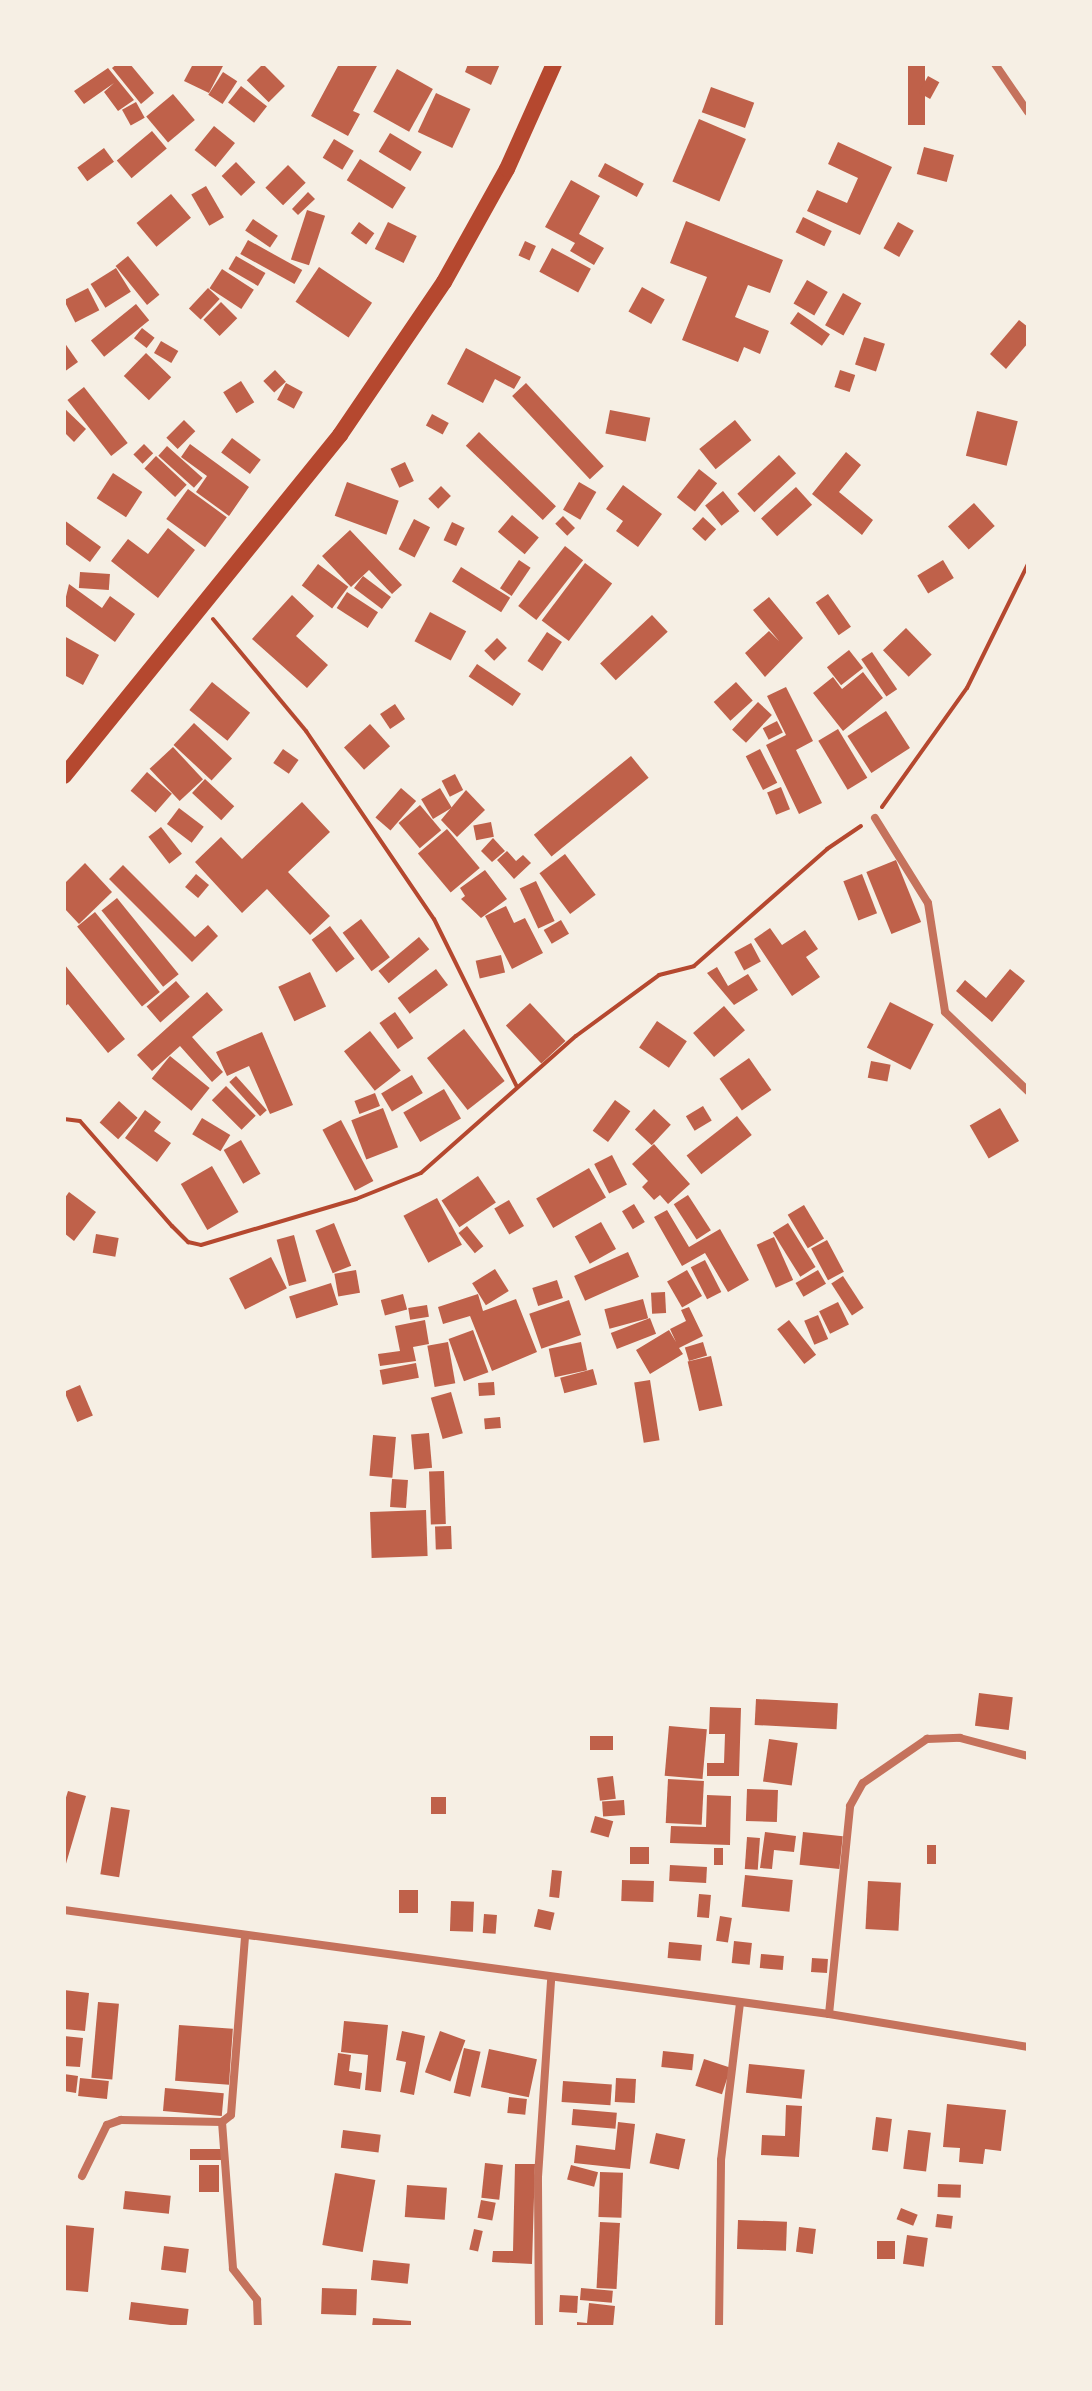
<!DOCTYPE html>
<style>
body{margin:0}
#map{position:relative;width:1092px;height:2391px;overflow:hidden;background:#f6efe4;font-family:Barlow,sans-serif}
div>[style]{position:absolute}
.building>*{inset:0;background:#bf614a;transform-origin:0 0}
.path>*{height:4px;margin:-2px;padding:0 2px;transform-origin:2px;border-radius:2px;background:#b5482f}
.minor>*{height:8px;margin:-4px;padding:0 4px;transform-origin:4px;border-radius:4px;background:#c5725c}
.secondary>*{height:16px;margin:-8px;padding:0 8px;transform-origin:8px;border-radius:8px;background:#b5482f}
span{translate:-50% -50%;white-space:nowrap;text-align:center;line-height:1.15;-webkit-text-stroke:6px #f6efe4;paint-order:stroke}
.frame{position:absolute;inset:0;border:66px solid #f6efe4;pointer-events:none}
</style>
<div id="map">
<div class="building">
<i style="clip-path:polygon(117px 64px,130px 64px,154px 93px,141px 104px,112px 68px)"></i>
<i style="clip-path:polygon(193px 64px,224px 64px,209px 93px,184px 81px)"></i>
<i style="left:263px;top:64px;width:31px;height:23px;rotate:45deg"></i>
<i style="clip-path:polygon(339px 64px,378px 64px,353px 111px,360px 114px,348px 136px,311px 116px)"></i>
<i style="clip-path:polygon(468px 64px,500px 64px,491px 85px,465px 72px)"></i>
<i style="left:908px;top:64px;width:17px;height:61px"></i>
<i style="clip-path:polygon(108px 68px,134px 100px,118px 111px,104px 92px,114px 83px,84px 104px,74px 91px)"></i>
<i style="left:397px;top:69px;width:41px;height:49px;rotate:29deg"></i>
<i style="left:223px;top:72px;width:17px;height:27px;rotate:33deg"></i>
<i style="left:928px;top:76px;width:13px;height:19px;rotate:29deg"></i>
<i style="left:241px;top:86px;width:33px;height:21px;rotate:38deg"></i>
<i style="left:711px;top:87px;width:46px;height:27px;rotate:20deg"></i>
<i style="left:436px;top:93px;width:38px;height:43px;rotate:25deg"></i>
<i style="left:173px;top:94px;width:34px;height:35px;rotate:50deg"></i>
<i style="left:136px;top:102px;width:18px;height:16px;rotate:61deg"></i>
<i style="left:699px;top:119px;width:51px;height:68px;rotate:23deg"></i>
<i style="left:214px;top:126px;width:27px;height:31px;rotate:39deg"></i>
<i style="left:152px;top:131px;width:23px;height:46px;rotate:50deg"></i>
<i style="left:390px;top:133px;width:37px;height:22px;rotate:31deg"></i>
<i style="left:334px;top:139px;width:23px;height:22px;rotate:31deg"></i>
<i style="clip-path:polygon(838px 142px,892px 167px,860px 235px,807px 211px,817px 190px,847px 203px,858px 178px,828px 164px)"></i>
<i style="left:924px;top:147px;width:31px;height:28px;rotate:15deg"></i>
<i style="left:104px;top:148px;width:17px;height:33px;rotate:54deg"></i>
<i style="left:360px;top:159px;width:54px;height:25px;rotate:32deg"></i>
<i style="left:236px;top:162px;width:28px;height:20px;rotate:46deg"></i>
<i style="left:605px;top:163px;width:44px;height:15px;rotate:28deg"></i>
<i style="left:288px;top:165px;width:25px;height:32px;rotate:45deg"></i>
<i style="clip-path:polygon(571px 180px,600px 196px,579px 234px,604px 248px,594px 265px,570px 251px,575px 243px,545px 227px)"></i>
<i style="left:206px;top:186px;width:36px;height:17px;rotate:60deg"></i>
<i style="clip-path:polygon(308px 192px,315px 199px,298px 215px,292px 209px)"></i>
<i style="left:171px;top:194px;width:31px;height:45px;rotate:50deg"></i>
<i style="left:307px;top:210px;width:19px;height:52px;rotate:18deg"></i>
<i style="left:803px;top:217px;width:32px;height:17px;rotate:26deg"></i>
<i style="left:253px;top:219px;width:30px;height:14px;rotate:34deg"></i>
<i style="clip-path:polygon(686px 221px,783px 260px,770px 293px,748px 285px,735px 317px,769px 331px,760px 354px,744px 347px,738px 362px,682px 340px,707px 277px,670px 263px)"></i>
<i style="left:359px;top:222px;width:19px;height:14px;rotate:36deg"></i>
<i style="left:388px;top:222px;width:32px;height:30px;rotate:26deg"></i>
<i style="left:898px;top:222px;width:18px;height:30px;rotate:29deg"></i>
<i style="left:248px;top:240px;width:62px;height:16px;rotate:29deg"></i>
<i style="left:525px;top:241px;width:12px;height:16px;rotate:24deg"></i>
<i style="left:552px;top:248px;width:44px;height:27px;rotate:28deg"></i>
<i style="left:128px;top:256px;width:50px;height:16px;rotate:51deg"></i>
<i style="left:236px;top:256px;width:34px;height:15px;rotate:30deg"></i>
<i style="left:319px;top:267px;width:64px;height:42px;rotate:34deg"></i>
<i style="left:116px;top:268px;width:28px;height:30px;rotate:58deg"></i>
<i style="left:222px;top:269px;width:38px;height:23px;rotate:33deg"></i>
<i style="left:807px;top:280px;width:24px;height:27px;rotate:30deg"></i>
<i style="left:642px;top:287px;width:26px;height:28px;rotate:29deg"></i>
<i style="left:88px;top:288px;width:25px;height:27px;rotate:63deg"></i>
<i style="left:208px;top:288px;width:16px;height:28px;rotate:43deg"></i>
<i style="left:843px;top:293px;width:21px;height:37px;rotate:29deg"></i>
<i style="left:221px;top:302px;width:23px;height:25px;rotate:45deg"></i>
<i style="left:136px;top:304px;width:21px;height:58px;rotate:51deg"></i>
<i style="left:798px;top:312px;width:39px;height:14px;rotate:35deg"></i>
<i style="clip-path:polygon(1019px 320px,1028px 327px,1028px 343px,1006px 369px,990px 354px)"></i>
<i style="left:142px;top:328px;width:16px;height:13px;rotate:38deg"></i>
<i style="left:864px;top:337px;width:22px;height:29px;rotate:18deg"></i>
<i style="left:161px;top:341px;width:20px;height:14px;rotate:30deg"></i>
<i style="clip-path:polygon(64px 342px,78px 362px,64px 372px)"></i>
<i style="clip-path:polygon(466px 348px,521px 377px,514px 389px,495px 379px,483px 403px,447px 384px)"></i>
<i style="left:146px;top:353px;width:35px;height:32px;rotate:44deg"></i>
<i style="left:275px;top:370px;width:16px;height:16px;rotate:47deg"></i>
<i style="left:840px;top:370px;width:16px;height:18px;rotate:18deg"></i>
<i style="left:241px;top:381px;width:25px;height:21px;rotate:58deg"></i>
<i style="left:286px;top:383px;width:19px;height:19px;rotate:28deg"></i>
<i style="left:526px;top:383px;width:114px;height:19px;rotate:47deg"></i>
<i style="left:84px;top:387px;width:71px;height:21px;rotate:52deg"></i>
<i style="clip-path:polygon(64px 408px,86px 429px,74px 442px,64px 432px)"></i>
<i style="left:610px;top:410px;width:41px;height:24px;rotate:11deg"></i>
<i style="left:977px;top:411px;width:42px;height:46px;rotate:14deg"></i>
<i style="left:432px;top:414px;width:19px;height:13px;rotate:28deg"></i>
<i style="left:184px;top:420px;width:16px;height:25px;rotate:45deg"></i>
<i style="left:735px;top:420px;width:26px;height:46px;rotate:51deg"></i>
<i style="left:479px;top:432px;width:107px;height:19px;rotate:44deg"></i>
<i style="left:232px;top:438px;width:36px;height:18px;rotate:37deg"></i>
<i style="left:144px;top:444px;width:13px;height:15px;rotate:45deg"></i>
<i style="clip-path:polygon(190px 444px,249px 487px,229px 516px,196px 492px,207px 476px,181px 457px)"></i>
<i style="left:167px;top:446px;width:48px;height:13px;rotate:42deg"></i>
<i style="clip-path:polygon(846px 452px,861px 465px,839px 492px,873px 520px,862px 535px,812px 494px)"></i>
<i style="left:779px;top:455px;width:25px;height:57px;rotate:47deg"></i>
<i style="left:156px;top:456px;width:42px;height:17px;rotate:43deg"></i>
<i style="left:405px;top:462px;width:21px;height:16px;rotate:65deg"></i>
<i style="left:699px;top:469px;width:23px;height:36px;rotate:38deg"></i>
<i style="left:113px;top:473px;width:35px;height:30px;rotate:33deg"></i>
<i style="left:347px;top:482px;width:55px;height:36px;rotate:20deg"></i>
<i style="left:579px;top:482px;width:20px;height:32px;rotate:30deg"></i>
<i style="clip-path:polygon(623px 485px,662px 514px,638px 547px,616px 531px,623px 521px,606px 509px)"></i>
<i style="left:441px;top:486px;width:14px;height:18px;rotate:45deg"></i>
<i style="left:796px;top:487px;width:24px;height:47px;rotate:48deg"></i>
<i style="left:188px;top:489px;width:48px;height:37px;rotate:36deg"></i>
<i style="left:723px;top:491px;width:26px;height:23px;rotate:51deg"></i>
<i style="left:974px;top:503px;width:31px;height:35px;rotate:48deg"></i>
<i style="left:512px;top:515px;width:35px;height:22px;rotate:40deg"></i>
<i style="left:563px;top:516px;width:17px;height:11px;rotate:45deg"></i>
<i style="left:703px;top:517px;width:18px;height:16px;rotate:43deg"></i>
<i style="left:414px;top:519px;width:18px;height:34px;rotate:27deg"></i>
<i style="clip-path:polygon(64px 520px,101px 547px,90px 562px,64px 543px)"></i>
<i style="left:452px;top:522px;width:14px;height:20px;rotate:25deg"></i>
<i style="clip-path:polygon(168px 528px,195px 550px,158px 598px,111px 561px,128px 539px,148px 554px)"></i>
<i style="clip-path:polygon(350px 530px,402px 585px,392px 594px,369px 570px,351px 587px,322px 556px)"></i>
<i style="left:565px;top:546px;width:23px;height:76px;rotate:38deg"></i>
<i style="left:519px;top:560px;width:14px;height:34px;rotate:34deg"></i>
<i style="left:943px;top:560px;width:21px;height:30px;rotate:59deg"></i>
<i style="left:585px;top:563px;width:34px;height:72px;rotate:37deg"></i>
<i style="left:318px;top:564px;width:38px;height:27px;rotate:37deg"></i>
<i style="left:461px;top:567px;width:58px;height:17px;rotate:32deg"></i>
<i style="left:80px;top:572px;width:30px;height:16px;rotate:4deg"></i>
<i style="left:363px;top:576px;width:35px;height:15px;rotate:37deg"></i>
<i style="clip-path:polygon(69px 584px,102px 608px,110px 596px,135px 614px,115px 642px,64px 605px)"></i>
<i style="left:347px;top:592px;width:37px;height:19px;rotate:33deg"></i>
<i style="left:828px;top:594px;width:40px;height:15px;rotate:55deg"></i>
<i style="clip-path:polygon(292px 595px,314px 616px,296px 636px,328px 665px,307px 688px,252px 639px)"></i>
<i style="clip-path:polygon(769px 597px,803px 638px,765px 677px,745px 653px,769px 631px,779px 641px,753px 610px)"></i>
<i style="left:430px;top:612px;width:41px;height:33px;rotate:28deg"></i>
<i style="left:652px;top:615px;width:23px;height:71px;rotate:47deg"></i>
<i style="left:906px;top:628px;width:37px;height:32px;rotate:46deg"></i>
<i style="left:547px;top:632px;width:18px;height:35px;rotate:34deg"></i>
<i style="clip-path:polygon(64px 636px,99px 655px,83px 685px,64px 675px)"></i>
<i style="left:497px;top:638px;width:14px;height:18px;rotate:45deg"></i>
<i style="left:849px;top:650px;width:23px;height:28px;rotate:52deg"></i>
<i style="left:872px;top:652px;width:45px;height:13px;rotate:56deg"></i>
<i style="left:477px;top:664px;width:53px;height:15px;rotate:34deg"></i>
<i style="clip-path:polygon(863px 672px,883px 698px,843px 731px,813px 693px,833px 677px,842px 689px)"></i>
<i style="left:212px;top:682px;width:49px;height:36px;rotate:39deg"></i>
<i style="left:736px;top:682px;width:25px;height:30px;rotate:48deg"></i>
<i style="clip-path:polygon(786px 687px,813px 741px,796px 750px,822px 803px,799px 814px,766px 745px,786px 735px,767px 696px)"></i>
<i style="left:758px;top:702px;width:19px;height:38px;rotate:43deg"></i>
<i style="left:395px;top:704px;width:18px;height:18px;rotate:56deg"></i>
<i style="left:886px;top:711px;width:44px;height:46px;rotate:57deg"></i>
<i style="left:777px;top:721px;width:13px;height:16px;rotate:63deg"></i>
<i style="left:194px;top:723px;width:52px;height:30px;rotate:43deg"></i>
<i style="left:370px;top:724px;width:30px;height:35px;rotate:48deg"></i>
<i style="left:838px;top:729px;width:57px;height:23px;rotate:59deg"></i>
<i style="left:173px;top:747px;width:44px;height:32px;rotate:47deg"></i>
<i style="left:283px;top:749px;width:19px;height:17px;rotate:35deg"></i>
<i style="left:760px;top:749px;width:38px;height:16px;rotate:63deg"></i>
<i style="left:631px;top:756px;width:28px;height:125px;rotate:51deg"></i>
<i style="left:147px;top:772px;width:33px;height:25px;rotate:41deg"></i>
<i style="left:455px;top:774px;width:18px;height:15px;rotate:63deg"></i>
<i style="left:205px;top:779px;width:40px;height:19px;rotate:43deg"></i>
<i style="left:781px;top:787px;width:24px;height:15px;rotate:68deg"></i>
<i style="left:401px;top:788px;width:20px;height:39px;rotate:41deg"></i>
<i style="left:440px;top:788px;width:23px;height:22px;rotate:59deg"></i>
<i style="clip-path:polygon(466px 790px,485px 810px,457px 837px,441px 820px)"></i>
<i style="clip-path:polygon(302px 802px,330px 832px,288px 872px,330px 916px,310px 935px,267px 889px,242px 913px,195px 862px,221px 837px,242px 859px)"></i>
<i style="left:420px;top:805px;width:33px;height:28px;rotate:50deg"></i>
<i style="left:179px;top:808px;width:31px;height:20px;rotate:37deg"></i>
<i style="left:491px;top:822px;width:15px;height:18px;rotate:79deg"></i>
<i style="left:161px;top:827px;width:34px;height:16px;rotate:52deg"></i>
<i style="left:447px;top:829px;width:51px;height:38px;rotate:50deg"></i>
<i style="clip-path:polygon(493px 838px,505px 851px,492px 862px,481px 851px)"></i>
<i style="clip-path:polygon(507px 851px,516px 861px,523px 855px,531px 863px,514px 879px,497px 860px)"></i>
<i style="left:565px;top:854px;width:51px;height:32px;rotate:53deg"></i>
<i style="left:896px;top:860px;width:67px;height:32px;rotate:68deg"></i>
<i style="clip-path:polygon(85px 863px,112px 892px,79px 924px,64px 908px,64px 884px)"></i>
<i style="clip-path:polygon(123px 865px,195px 937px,208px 925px,218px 936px,192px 962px,109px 879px)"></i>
<i style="clip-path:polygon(485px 870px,507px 899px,481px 918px,461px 899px,465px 896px,460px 888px)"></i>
<i style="left:196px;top:874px;width:17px;height:17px;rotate:40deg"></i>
<i style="left:862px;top:874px;width:42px;height:20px;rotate:69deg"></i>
<i style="left:536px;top:881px;width:44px;height:18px;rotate:65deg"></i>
<i style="left:117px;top:898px;width:98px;height:20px;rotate:51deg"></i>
<i style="clip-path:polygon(506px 906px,514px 923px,525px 918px,543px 953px,512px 969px,485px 916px)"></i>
<i style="left:95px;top:912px;width:103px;height:23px;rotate:51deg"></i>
<i style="left:361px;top:919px;width:48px;height:23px;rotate:53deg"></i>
<i style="left:561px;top:920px;width:16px;height:20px;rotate:60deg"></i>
<i style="left:330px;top:926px;width:41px;height:23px;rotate:53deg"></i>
<i style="clip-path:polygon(770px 928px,782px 945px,805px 930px,818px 949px,806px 957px,820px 977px,792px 996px,754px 939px)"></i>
<i style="left:419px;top:937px;width:16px;height:53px;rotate:50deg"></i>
<i style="left:751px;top:943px;width:21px;height:19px;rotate:62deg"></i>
<i style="left:501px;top:955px;width:18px;height:26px;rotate:77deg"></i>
<i style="clip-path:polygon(64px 964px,125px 1039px,108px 1053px,68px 1004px,64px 1007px)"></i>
<i style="clip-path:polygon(717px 967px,728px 986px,748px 974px,758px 990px,734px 1005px,707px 973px)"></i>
<i style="left:436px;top:969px;width:20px;height:48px;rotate:53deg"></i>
<i style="clip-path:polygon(1010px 969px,1025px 981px,992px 1022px,956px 991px,965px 980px,986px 998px)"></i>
<i style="left:310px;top:972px;width:38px;height:35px;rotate:65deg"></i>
<i style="left:176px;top:981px;width:21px;height:39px;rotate:49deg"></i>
<i style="clip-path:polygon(207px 992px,223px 1010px,192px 1037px,223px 1072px,212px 1082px,180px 1046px,152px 1071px,137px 1055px)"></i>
<i style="left:890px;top:1002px;width:49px;height:51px;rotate:27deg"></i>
<i style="left:530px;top:1003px;width:52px;height:33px;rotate:47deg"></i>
<i style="left:724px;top:1006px;width:32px;height:41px;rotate:49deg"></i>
<i style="left:395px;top:1012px;width:32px;height:19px;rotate:55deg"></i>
<i style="left:657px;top:1021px;width:36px;height:32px;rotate:34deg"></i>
<i style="left:464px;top:1029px;width:66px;height:47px;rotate:52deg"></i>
<i style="left:370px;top:1031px;width:50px;height:33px;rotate:52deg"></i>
<i style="clip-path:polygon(262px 1032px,293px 1105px,270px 1114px,249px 1066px,227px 1076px,216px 1052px)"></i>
<i style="left:170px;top:1056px;width:51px;height:29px;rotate:39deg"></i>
<i style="left:749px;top:1058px;width:39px;height:36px;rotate:55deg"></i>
<i style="left:871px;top:1061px;width:20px;height:17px;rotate:11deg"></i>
<i style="left:412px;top:1075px;width:21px;height:36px;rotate:59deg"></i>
<i style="left:236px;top:1076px;width:46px;height:9px;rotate:48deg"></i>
<i style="left:226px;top:1086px;width:42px;height:20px;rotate:45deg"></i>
<i style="left:444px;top:1089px;width:34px;height:47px;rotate:60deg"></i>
<i style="left:375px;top:1093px;width:14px;height:22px;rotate:69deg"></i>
<i style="left:615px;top:1100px;width:19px;height:38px;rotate:36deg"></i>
<i style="left:119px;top:1101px;width:25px;height:29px;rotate:42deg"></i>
<i style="left:703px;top:1106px;width:17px;height:20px;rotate:59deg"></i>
<i style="left:383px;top:1108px;width:42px;height:34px;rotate:69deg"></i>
<i style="left:1000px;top:1108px;width:38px;height:35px;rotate:60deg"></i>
<i style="left:654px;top:1109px;width:23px;height:28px;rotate:43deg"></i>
<i style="clip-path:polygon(145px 1110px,161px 1122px,154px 1131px,171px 1143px,157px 1162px,125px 1138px)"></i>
<i style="left:737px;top:1116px;width:24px;height:64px;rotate:52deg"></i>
<i style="left:202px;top:1118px;width:33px;height:19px;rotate:31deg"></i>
<i style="left:341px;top:1120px;width:69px;height:21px;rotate:62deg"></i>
<i style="left:241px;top:1140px;width:39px;height:20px;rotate:60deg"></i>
<i style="clip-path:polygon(654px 1144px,690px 1184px,668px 1204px,660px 1195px,654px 1200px,642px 1187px,648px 1181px,632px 1164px)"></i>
<i style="left:612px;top:1155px;width:33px;height:20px;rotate:63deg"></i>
<i style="left:212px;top:1166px;width:53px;height:36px;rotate:60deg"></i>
<i style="left:589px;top:1168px;width:34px;height:61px;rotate:60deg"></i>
<i style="left:478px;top:1176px;width:32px;height:44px;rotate:56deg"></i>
<i style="clip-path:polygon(69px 1192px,96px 1212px,74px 1241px,64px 1233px,64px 1199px)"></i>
<i style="left:688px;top:1195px;width:42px;height:17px;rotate:57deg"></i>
<i style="left:437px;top:1198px;width:53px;height:38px;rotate:62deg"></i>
<i style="left:509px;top:1200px;width:30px;height:17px;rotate:60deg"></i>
<i style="left:634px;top:1204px;width:21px;height:14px;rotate:59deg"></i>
<i style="left:804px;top:1205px;width:39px;height:19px;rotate:59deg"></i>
<i style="clip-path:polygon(667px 1210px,689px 1247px,720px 1229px,749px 1280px,728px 1292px,705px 1253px,682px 1266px,654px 1217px)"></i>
<i style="left:601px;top:1222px;width:31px;height:30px;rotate:61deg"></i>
<i style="left:334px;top:1223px;width:46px;height:20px;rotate:68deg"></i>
<i style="left:788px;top:1223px;width:52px;height:18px;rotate:58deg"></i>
<i style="left:467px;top:1226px;width:26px;height:11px;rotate:51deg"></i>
<i style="left:96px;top:1234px;width:23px;height:19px;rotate:10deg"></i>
<i style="left:294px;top:1235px;width:48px;height:18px;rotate:75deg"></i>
<i style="left:774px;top:1237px;width:47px;height:19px;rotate:66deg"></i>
<i style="left:827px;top:1240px;width:36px;height:18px;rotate:62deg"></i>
<i style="left:628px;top:1252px;width:27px;height:59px;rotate:66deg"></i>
<i style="left:271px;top:1257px;width:35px;height:47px;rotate:63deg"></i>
<i style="left:705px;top:1260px;width:36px;height:16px;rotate:63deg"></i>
<i style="left:495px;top:1269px;width:26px;height:27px;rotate:58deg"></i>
<i style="left:356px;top:1270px;width:23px;height:22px;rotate:80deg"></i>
<i style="left:687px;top:1270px;width:30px;height:23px;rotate:60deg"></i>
<i style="left:818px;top:1270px;width:16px;height:26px;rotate:60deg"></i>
<i style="left:843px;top:1276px;width:38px;height:14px;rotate:57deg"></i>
<i style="left:557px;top:1280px;width:19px;height:26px;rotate:72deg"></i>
<i style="left:331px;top:1283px;width:23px;height:44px;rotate:72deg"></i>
<i style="left:665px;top:1292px;width:21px;height:14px;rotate:87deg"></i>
<i style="left:403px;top:1294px;width:16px;height:23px;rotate:75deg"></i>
<i style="clip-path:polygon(478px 1294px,483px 1311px,516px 1299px,537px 1352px,492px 1371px,470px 1316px,443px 1324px,438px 1307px)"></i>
<i style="left:643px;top:1299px;width:20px;height:40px;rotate:75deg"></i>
<i style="left:569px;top:1300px;width:37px;height:42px;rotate:71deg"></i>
<i style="left:838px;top:1302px;width:25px;height:21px;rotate:64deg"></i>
<i style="left:427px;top:1305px;width:12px;height:19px;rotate:81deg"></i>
<i style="clip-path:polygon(689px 1307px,703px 1336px,679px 1348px,683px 1354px,650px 1374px,636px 1350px,669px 1330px,676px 1342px,670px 1329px,686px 1321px,681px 1310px)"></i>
<i style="left:818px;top:1315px;width:26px;height:15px;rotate:67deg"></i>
<i style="left:650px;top:1318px;width:17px;height:42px;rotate:69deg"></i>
<i style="clip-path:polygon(425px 1320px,429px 1344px,413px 1347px,416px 1361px,380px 1366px,378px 1354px,400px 1351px,395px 1326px)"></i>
<i style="left:789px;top:1320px;width:44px;height:15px;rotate:52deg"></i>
<i style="left:473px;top:1330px;width:45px;height:26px;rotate:70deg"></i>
<i style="left:448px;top:1342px;width:42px;height:21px;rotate:80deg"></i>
<i style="left:581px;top:1342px;width:29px;height:33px;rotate:78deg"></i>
<i style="left:703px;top:1342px;width:14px;height:19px;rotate:73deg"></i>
<i style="left:711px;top:1356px;width:51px;height:24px;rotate:77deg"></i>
<i style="left:416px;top:1363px;width:15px;height:37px;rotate:79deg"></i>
<i style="left:593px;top:1369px;width:16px;height:34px;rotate:75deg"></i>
<i style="left:650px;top:1380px;width:61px;height:16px;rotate:81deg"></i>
<i style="left:494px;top:1382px;width:13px;height:16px;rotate:86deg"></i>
<i style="left:80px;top:1385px;width:33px;height:17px;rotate:67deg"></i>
<i style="left:451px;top:1392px;width:43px;height:21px;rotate:74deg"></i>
<i style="left:500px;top:1417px;width:11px;height:16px;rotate:85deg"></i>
<i style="left:429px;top:1433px;width:35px;height:18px;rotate:85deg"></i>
<i style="left:373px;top:1435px;width:23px;height:41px;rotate:5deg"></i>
<i style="left:444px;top:1471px;width:53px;height:15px;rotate:88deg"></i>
<i style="left:392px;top:1479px;width:16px;height:28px;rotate:4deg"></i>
<i style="left:426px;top:1510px;width:46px;height:56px;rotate:88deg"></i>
<i style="left:451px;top:1526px;width:23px;height:16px;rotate:88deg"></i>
<i style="left:979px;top:1693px;width:34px;height:33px;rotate:7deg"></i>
<i style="left:756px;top:1699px;width:82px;height:26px;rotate:3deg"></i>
<i style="clip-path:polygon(710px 1707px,741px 1708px,739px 1776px,707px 1776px,707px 1763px,724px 1763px,725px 1734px,709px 1734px)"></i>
<i style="left:669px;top:1726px;width:38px;height:50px;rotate:5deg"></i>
<i style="left:590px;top:1736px;width:23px;height:14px"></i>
<i style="left:769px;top:1739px;width:29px;height:43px;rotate:8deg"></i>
<i style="left:613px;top:1776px;width:23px;height:16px;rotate:83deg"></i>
<i style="left:668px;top:1779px;width:36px;height:44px;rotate:3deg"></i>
<i style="left:747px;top:1789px;width:31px;height:32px;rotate:2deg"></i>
<i style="clip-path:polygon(68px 1791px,86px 1796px,65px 1867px,64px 1804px)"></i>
<i style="clip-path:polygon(707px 1795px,731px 1796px,730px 1845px,670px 1843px,671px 1826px,706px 1827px)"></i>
<i style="left:431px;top:1797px;width:15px;height:17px"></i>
<i style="left:624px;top:1800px;width:15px;height:22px;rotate:86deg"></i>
<i style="left:111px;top:1807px;width:19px;height:68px;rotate:9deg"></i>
<i style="left:595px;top:1816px;width:19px;height:17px;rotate:16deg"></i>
<i style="clip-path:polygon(765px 1832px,796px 1836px,794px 1852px,774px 1850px,772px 1869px,760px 1868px)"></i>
<i style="left:803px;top:1832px;width:40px;height:33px;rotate:6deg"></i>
<i style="left:747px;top:1837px;width:13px;height:32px;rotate:4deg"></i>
<i style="left:936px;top:1845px;width:19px;height:9px;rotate:90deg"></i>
<i style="left:630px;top:1847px;width:19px;height:17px"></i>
<i style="left:714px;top:1848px;width:9px;height:17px"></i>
<i style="left:670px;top:1865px;width:37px;height:16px;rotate:3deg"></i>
<i style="left:552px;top:1870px;width:10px;height:27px;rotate:6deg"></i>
<i style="left:745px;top:1875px;width:48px;height:32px;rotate:6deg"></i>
<i style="left:622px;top:1880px;width:32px;height:21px;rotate:2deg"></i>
<i style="left:868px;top:1881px;width:33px;height:48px;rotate:3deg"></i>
<i style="left:418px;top:1890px;width:23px;height:19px;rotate:90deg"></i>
<i style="left:699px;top:1894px;width:12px;height:23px;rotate:5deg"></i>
<i style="left:451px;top:1901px;width:23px;height:30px;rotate:2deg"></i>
<i style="left:538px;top:1909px;width:17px;height:18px;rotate:13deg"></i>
<i style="left:484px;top:1914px;width:13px;height:19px;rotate:4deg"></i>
<i style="left:720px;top:1916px;width:12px;height:25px;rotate:9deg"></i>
<i style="left:734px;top:1941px;width:18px;height:22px;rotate:6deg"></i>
<i style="left:669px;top:1942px;width:33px;height:16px;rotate:5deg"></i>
<i style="left:761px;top:1954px;width:23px;height:14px;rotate:5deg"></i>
<i style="left:812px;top:1958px;width:16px;height:14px;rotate:4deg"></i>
<i style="clip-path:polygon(64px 1990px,89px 1993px,85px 2031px,64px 2029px)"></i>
<i style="left:98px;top:2002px;width:21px;height:76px;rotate:5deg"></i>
<i style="clip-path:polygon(344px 2021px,388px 2025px,381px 2092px,365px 2090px,368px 2055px,341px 2052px)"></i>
<i style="left:179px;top:2025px;width:54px;height:56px;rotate:4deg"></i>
<i style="clip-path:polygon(402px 2031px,425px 2036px,414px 2095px,400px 2092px,406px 2062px,396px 2060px)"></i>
<i style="left:440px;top:2031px;width:27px;height:44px;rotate:20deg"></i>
<i style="clip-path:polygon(64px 2036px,83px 2038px,80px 2067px,64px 2066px)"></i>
<i style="left:464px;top:2048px;width:17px;height:46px;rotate:13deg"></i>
<i style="left:489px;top:2049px;width:49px;height:39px;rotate:12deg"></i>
<i style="left:663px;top:2051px;width:31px;height:16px;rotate:6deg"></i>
<i style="clip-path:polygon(338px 2053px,351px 2055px,349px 2071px,362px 2073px,360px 2089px,334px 2085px)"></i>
<i style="left:704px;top:2059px;width:28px;height:28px;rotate:18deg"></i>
<i style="left:749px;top:2064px;width:56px;height:29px;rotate:6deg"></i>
<i style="clip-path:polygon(64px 2074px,78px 2076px,76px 2093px,64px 2091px)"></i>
<i style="left:80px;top:2078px;width:29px;height:18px;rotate:6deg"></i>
<i style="left:616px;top:2078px;width:20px;height:24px;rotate:3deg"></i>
<i style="left:563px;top:2081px;width:49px;height:21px;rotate:4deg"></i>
<i style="left:165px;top:2088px;width:59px;height:23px;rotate:5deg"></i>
<i style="left:509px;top:2097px;width:18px;height:16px;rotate:6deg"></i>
<i style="clip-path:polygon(947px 2104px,1006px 2110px,1001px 2151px,985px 2149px,983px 2164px,959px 2162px,960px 2148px,943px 2147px)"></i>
<i style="clip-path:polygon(786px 2105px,802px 2106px,799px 2157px,761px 2155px,762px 2135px,785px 2136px)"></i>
<i style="left:573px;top:2109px;width:44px;height:16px;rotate:5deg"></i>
<i style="left:876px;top:2117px;width:16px;height:33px;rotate:7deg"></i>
<i style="clip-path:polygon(618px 2122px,635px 2124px,630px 2169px,574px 2163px,576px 2145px,615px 2150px)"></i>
<i style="left:343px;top:2130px;width:38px;height:18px;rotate:7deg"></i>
<i style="left:908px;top:2130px;width:23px;height:39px;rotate:7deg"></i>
<i style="left:656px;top:2133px;width:30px;height:31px;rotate:12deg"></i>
<i style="left:190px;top:2149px;width:31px;height:11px"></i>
<i style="left:485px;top:2163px;width:18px;height:35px;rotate:6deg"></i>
<i style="clip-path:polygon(515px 2164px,535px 2164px,532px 2264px,492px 2262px,493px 2251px,513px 2251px)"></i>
<i style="left:219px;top:2165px;width:27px;height:20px;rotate:90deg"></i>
<i style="left:571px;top:2165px;width:28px;height:15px;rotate:15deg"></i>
<i style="left:600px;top:2172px;width:23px;height:45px;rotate:2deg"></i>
<i style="left:335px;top:2173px;width:41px;height:73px;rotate:10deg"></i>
<i style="left:938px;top:2184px;width:23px;height:13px;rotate:2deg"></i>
<i style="left:407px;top:2185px;width:40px;height:32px;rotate:4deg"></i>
<i style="left:125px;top:2191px;width:46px;height:18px;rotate:6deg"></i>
<i style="left:481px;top:2200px;width:15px;height:18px;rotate:11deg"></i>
<i style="left:901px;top:2208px;width:18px;height:12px;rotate:22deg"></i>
<i style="left:937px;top:2214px;width:16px;height:13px;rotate:7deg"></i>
<i style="left:738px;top:2220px;width:49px;height:29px;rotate:2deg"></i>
<i style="left:600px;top:2222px;width:20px;height:66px;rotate:3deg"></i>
<i style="clip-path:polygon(64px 2225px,94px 2228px,88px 2292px,64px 2290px)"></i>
<i style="left:799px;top:2227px;width:17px;height:25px;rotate:7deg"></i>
<i style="left:474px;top:2229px;width:9px;height:21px;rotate:13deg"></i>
<i style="left:907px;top:2235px;width:21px;height:29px;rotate:8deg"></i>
<i style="left:877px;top:2241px;width:18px;height:18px"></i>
<i style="left:164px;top:2246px;width:25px;height:24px;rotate:7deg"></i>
<i style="left:373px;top:2260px;width:37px;height:20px;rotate:6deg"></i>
<i style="left:322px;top:2288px;width:35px;height:26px;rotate:2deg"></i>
<i style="left:581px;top:2288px;width:32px;height:12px;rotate:5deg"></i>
<i style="left:560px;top:2295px;width:18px;height:17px;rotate:3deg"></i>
<i style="left:131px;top:2302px;width:58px;height:18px;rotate:7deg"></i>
<i style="clip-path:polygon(589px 2303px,615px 2306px,613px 2327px,577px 2327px,577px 2322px,587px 2323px)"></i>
<i style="clip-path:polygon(373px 2318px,411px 2321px,411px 2327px,372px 2327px)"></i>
</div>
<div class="path">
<i style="left:213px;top:619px;width:146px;rotate:50.3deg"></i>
<i style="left:306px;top:731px;width:227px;rotate:55.8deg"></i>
<i style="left:434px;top:919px;width:187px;rotate:63.7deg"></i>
<i style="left:882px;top:807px;width:146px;rotate:-54.5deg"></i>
<i style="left:967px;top:688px;width:138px;rotate:-63.8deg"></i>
<i style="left:64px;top:1119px;width:16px;rotate:7deg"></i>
<i style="left:80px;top:1121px;width:140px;rotate:48.8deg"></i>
<i style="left:172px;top:1226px;width:23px;rotate:45deg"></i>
<i style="left:188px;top:1242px;width:13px;rotate:13deg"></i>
<i style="left:201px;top:1245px;width:162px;rotate:-16.5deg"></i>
<i style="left:356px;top:1199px;width:70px;rotate:-21.8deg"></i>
<i style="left:421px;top:1173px;width:207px;rotate:-41.5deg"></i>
<i style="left:576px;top:1036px;width:103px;rotate:-36.3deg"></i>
<i style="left:659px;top:975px;width:36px;rotate:-14deg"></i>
<i style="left:694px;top:966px;width:177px;rotate:-41.3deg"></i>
<i style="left:827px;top:849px;width:41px;rotate:-34.1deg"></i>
</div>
<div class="minor">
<i style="left:995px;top:64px;width:58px;rotate:55.5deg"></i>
<i style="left:875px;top:818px;width:100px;rotate:58.1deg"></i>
<i style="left:928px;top:903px;width:110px;rotate:81.1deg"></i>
<i style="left:945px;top:1012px;width:115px;rotate:43.6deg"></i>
<i style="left:64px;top:1910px;width:772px;rotate:7.74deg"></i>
<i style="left:829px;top:2014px;width:202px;rotate:9.4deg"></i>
<i style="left:829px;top:2014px;width:209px;rotate:-84.2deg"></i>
<i style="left:850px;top:1806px;width:26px;rotate:-61deg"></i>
<i style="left:863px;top:1783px;width:78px;rotate:-34.5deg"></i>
<i style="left:927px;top:1739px;width:33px;rotate:-2deg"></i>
<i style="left:960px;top:1738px;width:70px;rotate:14.8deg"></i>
<i style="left:222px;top:2122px;width:147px;rotate:85.7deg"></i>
<i style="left:233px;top:2269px;width:39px;rotate:52deg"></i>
<i style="left:257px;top:2300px;width:27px;rotate:88deg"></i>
<i style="left:82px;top:2176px;width:57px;rotate:-63.9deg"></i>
<i style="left:107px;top:2125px;width:15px;rotate:-20deg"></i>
<i style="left:121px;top:2120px;width:101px;rotate:1.1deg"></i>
<i style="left:222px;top:2122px;width:11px;rotate:-38deg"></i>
<i style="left:231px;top:2115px;width:177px;rotate:-85.5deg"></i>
<i style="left:539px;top:2327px;width:150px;rotate:-90.4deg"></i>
<i style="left:538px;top:2177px;width:197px;rotate:-86.2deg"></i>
<i style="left:719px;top:2327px;width:167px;rotate:-89.3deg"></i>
<i style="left:721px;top:2160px;width:157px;rotate:-83.1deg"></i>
</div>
<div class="secondary">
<i style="left:64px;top:776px;width:439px;rotate:-51deg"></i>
<i style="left:340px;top:435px;width:185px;rotate:-55.8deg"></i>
<i style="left:444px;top:282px;width:129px;rotate:-60.9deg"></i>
<i style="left:507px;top:169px;width:115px;rotate:-65.9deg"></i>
</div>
<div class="frame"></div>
</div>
